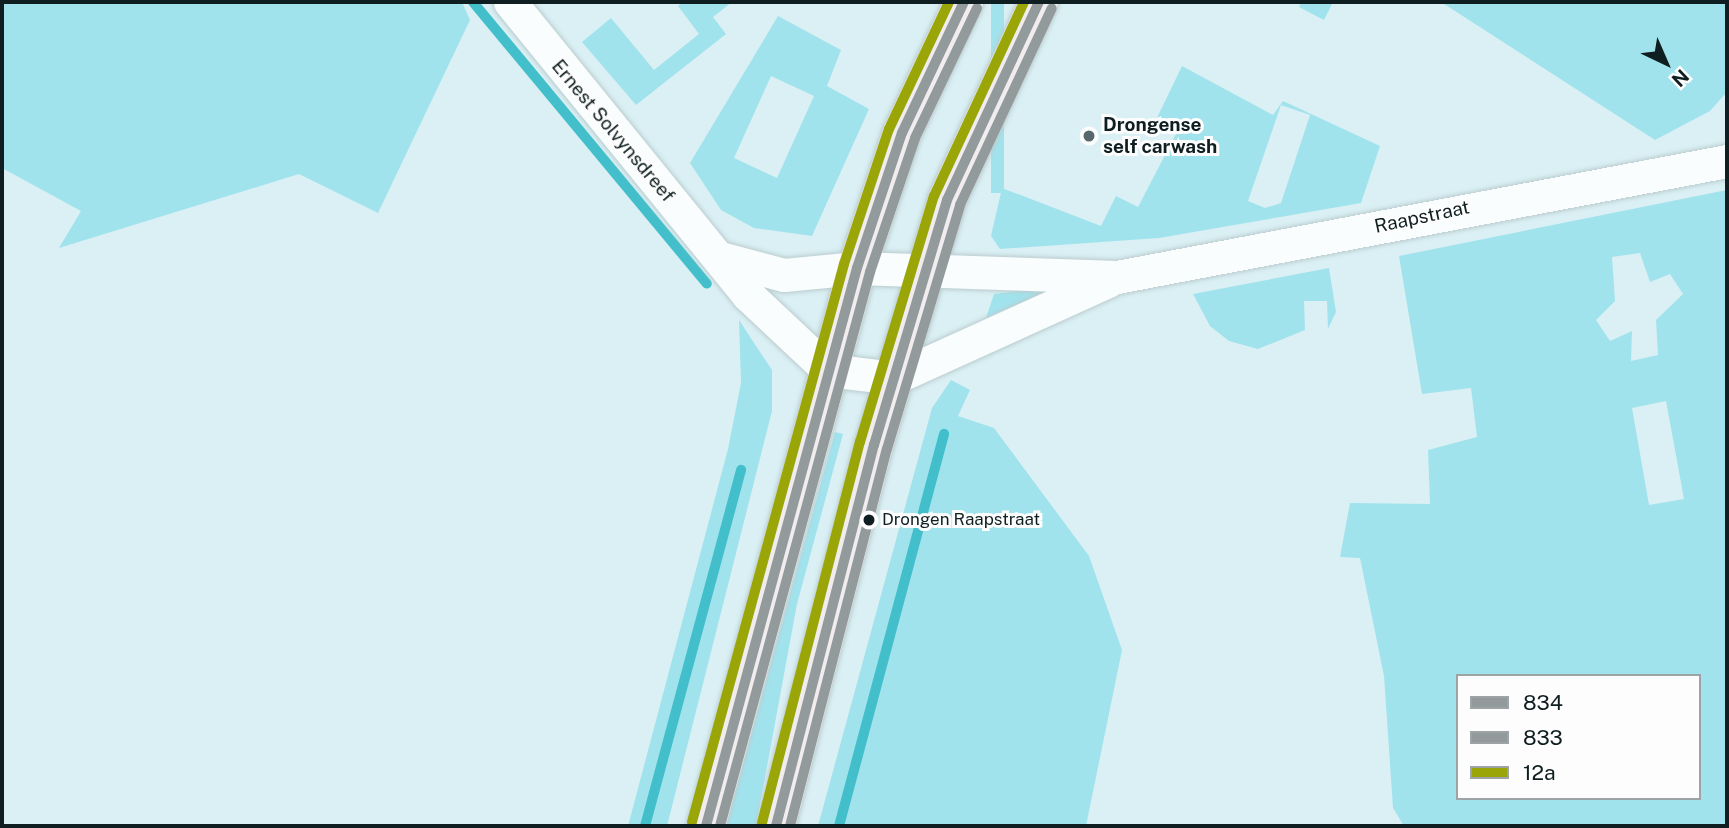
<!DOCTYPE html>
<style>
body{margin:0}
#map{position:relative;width:1729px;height:828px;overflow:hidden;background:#daf0f4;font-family:"Public Sans",sans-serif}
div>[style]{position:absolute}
.green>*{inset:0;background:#a1e3ed;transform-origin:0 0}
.stream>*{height:10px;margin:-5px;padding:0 5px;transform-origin:5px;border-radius:5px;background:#43bfcb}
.roads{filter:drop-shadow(0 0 2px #bbcccf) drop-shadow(0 0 2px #bbcccf)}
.minor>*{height:33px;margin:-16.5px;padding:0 16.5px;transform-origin:16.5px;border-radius:16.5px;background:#f9fdfd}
.highway>*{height:38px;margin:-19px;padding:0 19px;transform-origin:19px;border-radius:19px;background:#f1edee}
.bus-1>*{height:10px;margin:-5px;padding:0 5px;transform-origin:5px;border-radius:5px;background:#939a9b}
.bus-2>*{height:10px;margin:-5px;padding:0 5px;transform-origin:5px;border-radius:5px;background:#939a9b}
.bus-3>*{height:10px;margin:-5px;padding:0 5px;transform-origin:5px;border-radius:5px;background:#9aa608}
.dots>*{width:19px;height:19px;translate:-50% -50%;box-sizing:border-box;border:4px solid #fdfdfd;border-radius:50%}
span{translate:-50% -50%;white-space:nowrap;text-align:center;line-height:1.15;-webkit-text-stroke:6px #fdfdfd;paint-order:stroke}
.bus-label{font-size:17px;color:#0f1f21}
.left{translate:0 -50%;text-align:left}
.poi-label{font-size:19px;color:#0f1f21;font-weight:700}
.street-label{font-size:19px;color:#0f1f21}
.frame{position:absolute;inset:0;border:4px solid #0f1f21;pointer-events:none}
.legend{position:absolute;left:1456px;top:674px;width:245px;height:126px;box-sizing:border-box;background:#fdfdfd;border:2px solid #9ea4a5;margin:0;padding:9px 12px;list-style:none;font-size:21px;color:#0f1f21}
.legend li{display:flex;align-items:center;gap:14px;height:35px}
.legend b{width:35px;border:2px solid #9ea4a5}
.north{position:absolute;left:1631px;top:28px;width:70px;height:70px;-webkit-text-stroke:5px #fdfdfd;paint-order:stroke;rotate:136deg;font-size:19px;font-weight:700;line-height:28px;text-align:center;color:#0f1f21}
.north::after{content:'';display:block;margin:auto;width:24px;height:32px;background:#0f1f21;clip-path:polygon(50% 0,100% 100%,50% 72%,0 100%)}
</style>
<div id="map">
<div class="green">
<i style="clip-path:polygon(2px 2px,462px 2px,470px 20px,378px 213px,299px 174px,59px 248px,81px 211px,2px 168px)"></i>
<i style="clip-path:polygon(683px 2px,732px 2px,713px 17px,726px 34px,636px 105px,582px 42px,611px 18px,654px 70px,699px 34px,678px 6px)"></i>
<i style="left:991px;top:2px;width:13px;height:191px"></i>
<i style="clip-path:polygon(1301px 2px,1333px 2px,1324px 20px,1299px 7px)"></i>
<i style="clip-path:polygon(1441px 2px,1727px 2px,1727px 92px,1710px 111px,1655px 140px)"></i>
<i style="clip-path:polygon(evenodd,778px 16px,841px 50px,827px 86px,869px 109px,812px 236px,754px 228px,721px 210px,690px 163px,778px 16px,771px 76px,814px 96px,777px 178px,734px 158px,771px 76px)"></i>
<i style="clip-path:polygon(evenodd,1182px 66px,1273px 115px,1283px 101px,1380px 146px,1361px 203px,1159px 238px,1000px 249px,991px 236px,1002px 188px,1101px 226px,1116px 196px,1138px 207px,1176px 134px,1155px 122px,1182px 66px,1281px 105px,1310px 115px,1281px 203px,1265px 208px,1248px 201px,1281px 105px)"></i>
<i style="clip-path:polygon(evenodd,1727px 190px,1727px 826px,1404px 826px,1393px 808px,1384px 676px,1360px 558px,1340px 557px,1350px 503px,1430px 504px,1428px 450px,1477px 437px,1471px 388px,1422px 394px,1399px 256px,1727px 190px,1640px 253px,1650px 282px,1670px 274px,1683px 294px,1656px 320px,1658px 355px,1631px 361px,1632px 331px,1610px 341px,1596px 320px,1615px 301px,1612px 257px,1640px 253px,1727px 190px,1666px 401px,1684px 499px,1649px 505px,1632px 408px,1666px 401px,1727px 190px,1458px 676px,1699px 676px,1699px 798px,1458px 798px,1458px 676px)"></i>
<i style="clip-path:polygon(1329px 268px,1336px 312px,1328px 329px,1327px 301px,1304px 301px,1305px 330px,1258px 349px,1229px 341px,1210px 326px,1193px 294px)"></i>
<i style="clip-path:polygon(1059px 286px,986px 318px,994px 294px)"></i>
<i style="clip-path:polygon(739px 320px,772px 370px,772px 411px,667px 826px,628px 826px,728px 449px,741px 383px)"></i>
<i style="clip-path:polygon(951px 380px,970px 390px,958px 416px,994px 428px,1089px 556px,1122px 650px,1086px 826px,818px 826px,932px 408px)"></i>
<i style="clip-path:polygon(835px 432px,843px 434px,797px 604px,756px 826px,726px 826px)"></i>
</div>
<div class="stream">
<i style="left:473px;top:2px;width:366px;rotate:50.3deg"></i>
<i style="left:645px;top:826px;width:369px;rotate:-74.9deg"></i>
<i style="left:839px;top:826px;width:406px;rotate:-75deg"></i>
</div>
<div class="roads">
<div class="minor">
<i style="left:510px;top:2px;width:376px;rotate:50.9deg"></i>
<i style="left:747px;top:294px;width:111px;rotate:43.2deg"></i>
<i style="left:828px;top:370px;width:66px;rotate:6.9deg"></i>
<i style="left:894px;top:378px;width:235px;rotate:-24.4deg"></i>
<i style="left:720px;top:258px;width:66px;rotate:14.9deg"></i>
<i style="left:784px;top:275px;width:73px;rotate:-5.5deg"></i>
<i style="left:857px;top:268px;width:260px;rotate:2deg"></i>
<i style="left:1117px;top:277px;width:621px;rotate:-10.77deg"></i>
</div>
<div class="highway">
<i style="left:706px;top:826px;width:578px;rotate:-74.86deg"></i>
<i style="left:857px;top:268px;width:142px;rotate:-71.6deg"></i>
<i style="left:902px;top:133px;width:145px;rotate:-64.7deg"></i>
<i style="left:776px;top:826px;width:393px;rotate:-75.6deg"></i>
<i style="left:874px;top:445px;width:256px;rotate:-73.4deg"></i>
<i style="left:947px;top:200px;width:218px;rotate:-65.1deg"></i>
</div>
</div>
<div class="bus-1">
<i style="left:706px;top:826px;width:578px;rotate:-74.86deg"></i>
<i style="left:857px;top:268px;width:142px;rotate:-71.6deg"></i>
<i style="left:902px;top:133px;width:145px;rotate:-64.7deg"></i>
<i style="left:776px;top:826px;width:393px;rotate:-75.6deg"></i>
<i style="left:874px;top:445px;width:256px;rotate:-73.4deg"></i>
<i style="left:947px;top:200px;width:218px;rotate:-65.1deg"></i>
</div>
<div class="bus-2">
<i style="left:720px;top:826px;width:574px;rotate:-74.85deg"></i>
<i style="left:870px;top:272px;width:141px;rotate:-71.4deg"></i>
<i style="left:915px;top:138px;width:144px;rotate:-64.5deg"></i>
<i style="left:790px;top:826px;width:389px;rotate:-75.6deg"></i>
<i style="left:887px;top:449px;width:255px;rotate:-73.3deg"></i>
<i style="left:960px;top:205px;width:217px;rotate:-65deg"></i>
</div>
<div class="bus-3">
<i style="left:692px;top:822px;width:578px;rotate:-74.76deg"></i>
<i style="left:844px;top:264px;width:142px;rotate:-71.6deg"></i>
<i style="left:889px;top:129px;width:140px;rotate:-64.7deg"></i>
<i style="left:762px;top:823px;width:393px;rotate:-75.6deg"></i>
<i style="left:860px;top:442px;width:257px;rotate:-73.3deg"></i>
<i style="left:934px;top:196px;width:214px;rotate:-65.1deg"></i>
</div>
<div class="dots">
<i style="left:1089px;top:136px;background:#56686b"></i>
<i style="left:869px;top:520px;background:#0f1f21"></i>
</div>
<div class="bus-label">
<span class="left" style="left:882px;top:520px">Drongen Raapstraat</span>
</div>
<div class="poi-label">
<span class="left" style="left:1103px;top:136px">Drongense<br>self carwash</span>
</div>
<div class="street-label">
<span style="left:613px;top:131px;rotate:50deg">Ernest Solvynsdreef</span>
<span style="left:1422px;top:217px;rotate:-12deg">Raapstraat</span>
</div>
<div class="frame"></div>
<ul class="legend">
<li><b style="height:9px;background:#939a9b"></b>834</li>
<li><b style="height:9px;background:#939a9b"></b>833</li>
<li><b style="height:9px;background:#9aa608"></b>12a</li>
</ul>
<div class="north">N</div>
</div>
